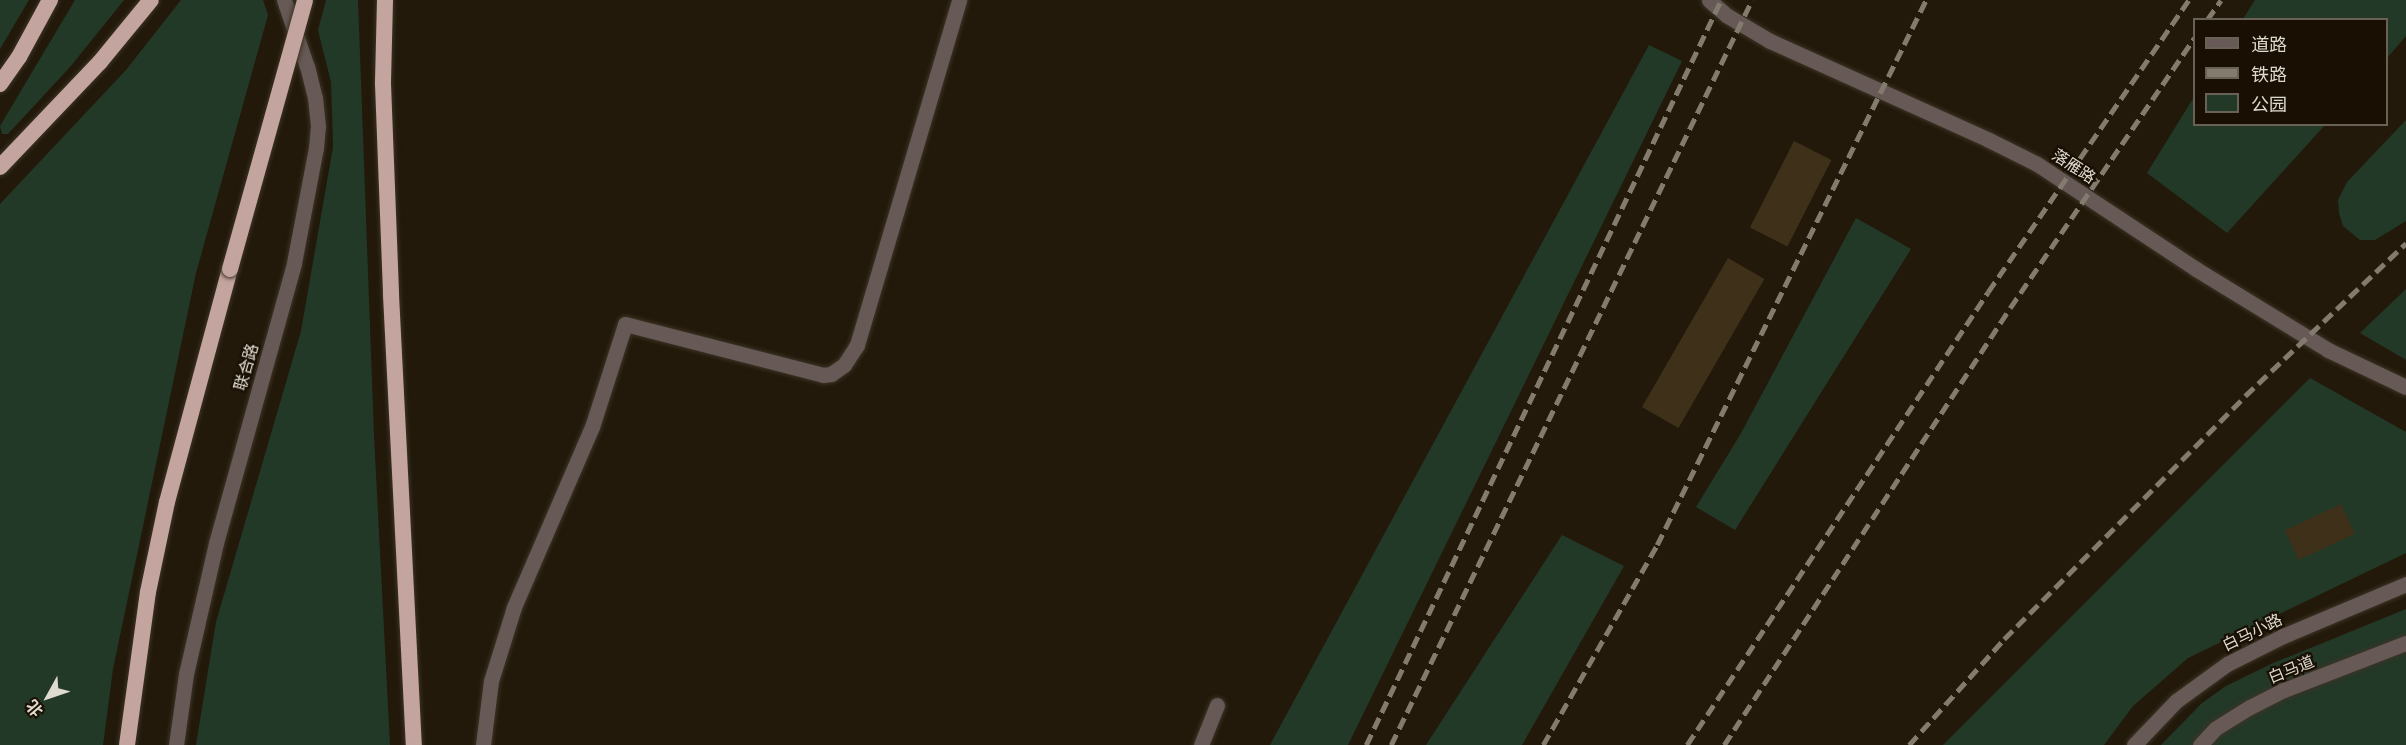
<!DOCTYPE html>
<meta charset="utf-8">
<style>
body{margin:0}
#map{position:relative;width:2406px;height:745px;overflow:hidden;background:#22190a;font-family:"Open Sans","Noto Sans SC",sans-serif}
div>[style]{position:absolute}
.green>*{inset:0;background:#233928}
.building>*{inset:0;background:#3f3119;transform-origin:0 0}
.roads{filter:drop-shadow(0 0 2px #3c3426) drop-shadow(0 0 2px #3c3426)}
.service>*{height:15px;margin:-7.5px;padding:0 7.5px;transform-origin:7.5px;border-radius:7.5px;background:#675956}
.minor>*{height:15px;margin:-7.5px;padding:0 7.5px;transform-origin:7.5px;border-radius:7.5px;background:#675956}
.tertiary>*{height:15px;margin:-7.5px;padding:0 7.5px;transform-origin:7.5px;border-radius:7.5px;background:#675956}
.trunk>*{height:16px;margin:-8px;padding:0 8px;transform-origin:8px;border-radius:8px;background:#c4a49e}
.rail>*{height:4.5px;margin-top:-2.25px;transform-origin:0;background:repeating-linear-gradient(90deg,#827b6e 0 12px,transparent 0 18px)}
.bridges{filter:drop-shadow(0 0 2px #3c3426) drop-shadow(0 0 2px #3c3426)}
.trunk-bridge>*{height:16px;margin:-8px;padding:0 8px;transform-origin:8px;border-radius:8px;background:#c4a49e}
span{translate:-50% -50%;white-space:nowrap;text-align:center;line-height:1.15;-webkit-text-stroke:4.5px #191003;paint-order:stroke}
.street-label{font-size:16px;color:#dfdad0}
.legend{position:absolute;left:2193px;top:18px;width:195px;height:108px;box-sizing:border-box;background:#191003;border:2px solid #686155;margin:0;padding:8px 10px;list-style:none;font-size:18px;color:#dfdad0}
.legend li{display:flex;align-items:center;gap:12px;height:30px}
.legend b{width:30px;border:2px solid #686155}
.north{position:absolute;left:18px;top:667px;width:60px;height:60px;-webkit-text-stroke:4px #191003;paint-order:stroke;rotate:230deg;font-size:16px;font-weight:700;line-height:24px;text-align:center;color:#dfdad0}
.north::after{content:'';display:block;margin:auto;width:21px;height:27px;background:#dfdad0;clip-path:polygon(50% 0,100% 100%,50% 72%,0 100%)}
</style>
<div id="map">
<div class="green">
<i style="clip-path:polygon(0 0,29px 0,0 49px)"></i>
<i style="clip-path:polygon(75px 0,124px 0,70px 67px,8px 134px,2px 134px,0 126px)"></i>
<i style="clip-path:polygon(181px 0,263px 0,268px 15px,196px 273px,113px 669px,103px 745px,0 745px,0 204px,126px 70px)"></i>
<i style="clip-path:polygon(326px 0,358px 0,374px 436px,390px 745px,196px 745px,216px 622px,301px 331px,333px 147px,331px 82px,318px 30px)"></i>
<i style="clip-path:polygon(2255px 0,2406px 0,2406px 36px,2387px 58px,2386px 20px,2243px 19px)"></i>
<i style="clip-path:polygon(1649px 45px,1682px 61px,1348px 745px,1270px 745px)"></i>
<i style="clip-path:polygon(2194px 97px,2194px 124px,2325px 125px,2227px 233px,2147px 173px)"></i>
<i style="clip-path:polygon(2406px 120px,2406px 221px,2375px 240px,2360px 240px,2343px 226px,2339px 213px,2338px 200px,2347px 182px)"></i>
<i style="clip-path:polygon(1856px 218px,1911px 249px,1735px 530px,1696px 507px,1740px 435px)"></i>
<i style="clip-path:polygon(2406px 289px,2406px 360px,2360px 333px)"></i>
<i style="clip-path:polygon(2310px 378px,2406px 432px,2406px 553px,2188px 658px,2133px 706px,2104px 745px,1943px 745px)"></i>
<i style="clip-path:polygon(1562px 535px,1624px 566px,1522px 745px,1426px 745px)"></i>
<i style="clip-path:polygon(2406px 609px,2406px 745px,2161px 745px,2202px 703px,2226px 686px,2271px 664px)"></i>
</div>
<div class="building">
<i style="left:1794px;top:141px;width:42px;height:97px;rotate:27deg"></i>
<i style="left:1728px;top:258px;width:42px;height:172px;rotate:30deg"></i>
<i style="left:2341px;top:504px;width:33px;height:62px;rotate:65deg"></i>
</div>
<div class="roads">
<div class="service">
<i style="left:483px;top:745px;width:64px;rotate:-82.9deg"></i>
<i style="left:491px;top:681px;width:77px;rotate:-72.7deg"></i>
<i style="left:514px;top:607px;width:196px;rotate:-66.6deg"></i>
<i style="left:592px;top:427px;width:108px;rotate:-72.2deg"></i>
<i style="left:625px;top:324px;width:204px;rotate:14.4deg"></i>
<i style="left:823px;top:375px;width:8px;rotate:-7deg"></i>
<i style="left:831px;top:374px;width:16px;rotate:-35deg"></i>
<i style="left:844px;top:365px;width:24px;rotate:-57deg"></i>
<i style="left:857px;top:345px;width:360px;rotate:-73.5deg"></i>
<i style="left:1201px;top:745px;width:43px;rotate:-68.2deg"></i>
</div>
<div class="minor">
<i style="left:176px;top:745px;width:72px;rotate:-82deg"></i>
<i style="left:186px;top:674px;width:134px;rotate:-77.1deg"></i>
<i style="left:216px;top:543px;width:291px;rotate:-74.4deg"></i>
<i style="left:294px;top:263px;width:117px;rotate:-79.2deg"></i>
<i style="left:316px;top:148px;width:22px;rotate:-85deg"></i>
<i style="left:318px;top:126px;width:28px;rotate:-96deg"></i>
<i style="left:315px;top:98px;width:32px;rotate:-104deg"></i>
<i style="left:307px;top:67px;width:71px;rotate:-108.9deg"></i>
<i style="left:2200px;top:745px;width:23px;rotate:-47deg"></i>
<i style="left:2216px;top:728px;width:40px;rotate:-32deg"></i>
<i style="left:2250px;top:707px;width:38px;rotate:-27deg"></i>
<i style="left:2284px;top:690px;width:131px;rotate:-21.1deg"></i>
</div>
<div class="tertiary">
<i style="left:1709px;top:0;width:23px;rotate:41deg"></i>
<i style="left:1726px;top:15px;width:51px;rotate:30.6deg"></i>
<i style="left:1770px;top:41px;width:238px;rotate:24.3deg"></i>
<i style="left:1987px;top:139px;width:56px;rotate:26.6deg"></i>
<i style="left:2037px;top:164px;width:191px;rotate:33.4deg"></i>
<i style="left:2196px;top:269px;width:155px;rotate:31.5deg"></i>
<i style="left:2328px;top:350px;width:86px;rotate:25.4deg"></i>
<i style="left:2134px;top:745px;width:61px;rotate:-46.3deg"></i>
<i style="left:2176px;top:701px;width:63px;rotate:-36deg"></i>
<i style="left:2227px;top:664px;width:63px;rotate:-26.6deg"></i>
<i style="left:2283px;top:636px;width:134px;rotate:-22.9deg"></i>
</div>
<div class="trunk">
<i style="left:385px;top:0;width:84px;rotate:91.4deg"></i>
<i style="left:383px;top:84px;width:211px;rotate:87.8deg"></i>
<i style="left:391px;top:295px;width:451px;rotate:87.1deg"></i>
<i style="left:0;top:84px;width:33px;rotate:-55deg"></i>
<i style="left:19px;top:57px;width:65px;rotate:-61.5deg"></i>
<i style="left:0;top:167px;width:145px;rotate:-46.4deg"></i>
<i style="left:100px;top:62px;width:80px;rotate:-50.6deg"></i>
<i style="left:127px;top:745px;width:154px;rotate:-82.2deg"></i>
<i style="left:148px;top:592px;width:92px;rotate:-78.1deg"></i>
<i style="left:167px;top:502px;width:241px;rotate:-74.9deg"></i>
</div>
</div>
<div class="rail">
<i style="left:2207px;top:20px;width:24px;rotate:-55deg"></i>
<i style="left:1366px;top:745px;width:825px;rotate:-64.52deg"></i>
<i style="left:1391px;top:745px;width:828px;rotate:-64.15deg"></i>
<i style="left:1543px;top:745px;width:230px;rotate:-60.3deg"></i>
<i style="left:1657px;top:545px;width:608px;rotate:-63.73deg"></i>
<i style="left:1687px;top:745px;width:544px;rotate:-56.4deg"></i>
<i style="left:1988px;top:292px;width:354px;rotate:-55.5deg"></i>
<i style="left:1724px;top:745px;width:522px;rotate:-56.8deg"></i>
<i style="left:2010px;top:308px;width:327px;rotate:-55.7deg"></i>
<i style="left:1909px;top:745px;width:142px;rotate:-48.1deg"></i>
<i style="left:2004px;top:639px;width:342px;rotate:-45.2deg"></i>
<i style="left:2245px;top:396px;width:222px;rotate:-43.5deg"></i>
</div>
<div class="bridges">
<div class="trunk-bridge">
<i style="left:230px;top:269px;width:279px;rotate:-74.4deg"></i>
</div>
</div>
<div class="street-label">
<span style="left:2074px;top:166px;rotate:33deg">落雁路</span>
<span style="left:246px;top:367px;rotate:-74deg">联合路</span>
<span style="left:2252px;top:632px;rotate:-26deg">白马小路</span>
<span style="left:2291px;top:669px;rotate:-22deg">白马道</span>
</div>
<ul class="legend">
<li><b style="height:8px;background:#675956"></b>道路</li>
<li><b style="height:8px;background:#827b6e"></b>铁路</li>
<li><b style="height:16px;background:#233928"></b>公园</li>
</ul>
<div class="north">北</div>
</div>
